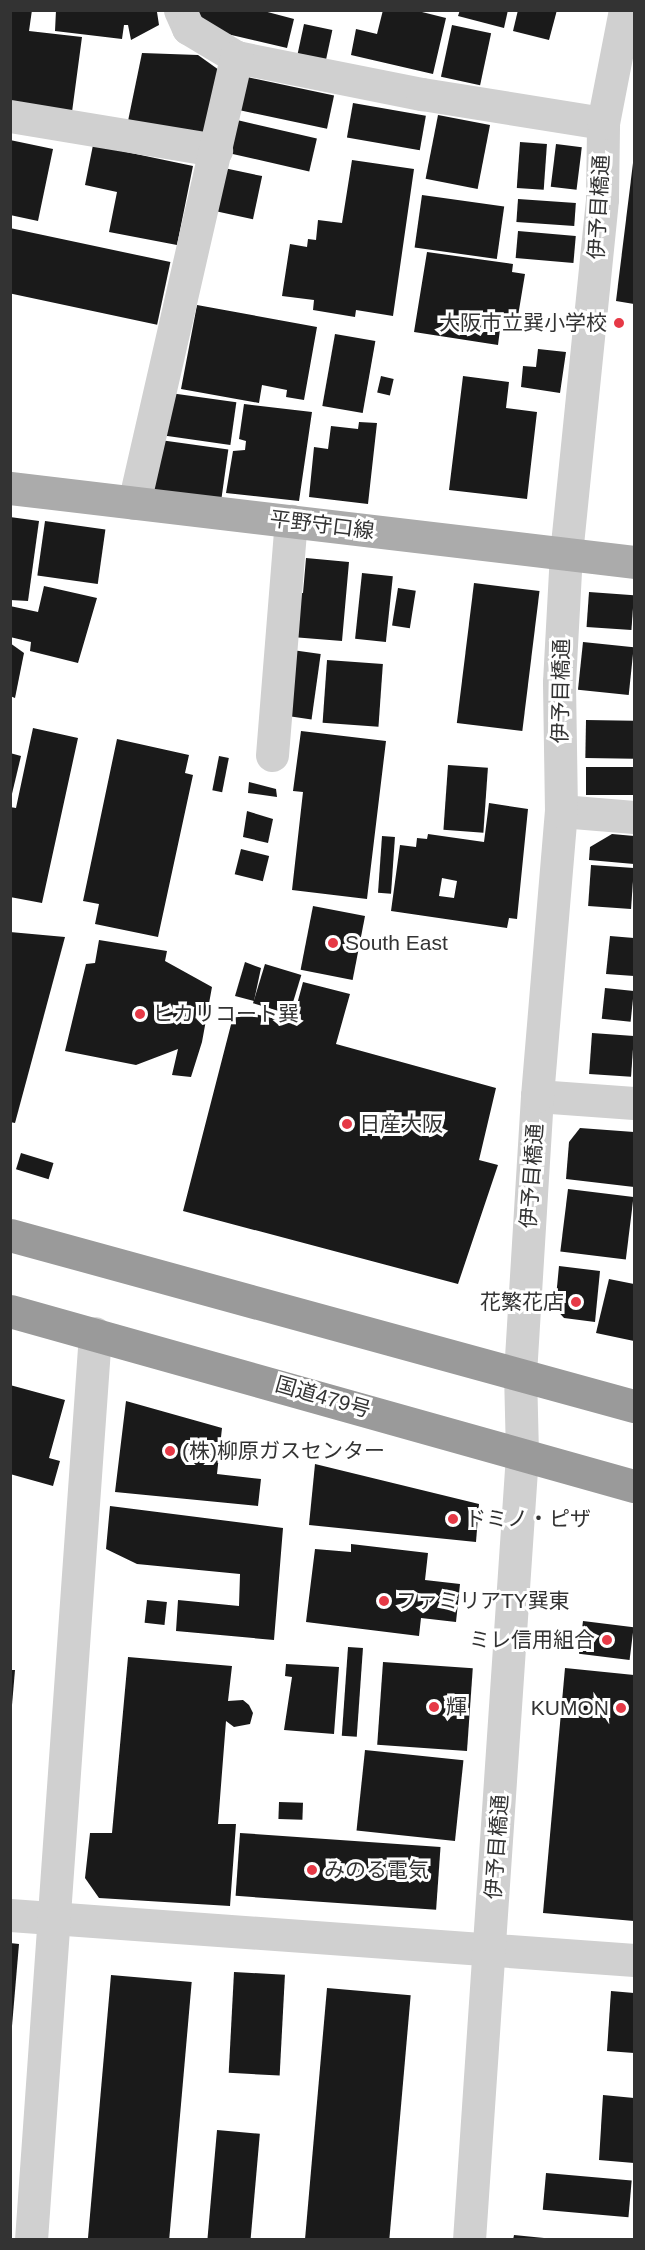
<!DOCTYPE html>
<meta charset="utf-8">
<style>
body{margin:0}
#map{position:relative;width:645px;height:2250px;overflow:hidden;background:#fff;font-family:Arial,"Noto Sans JP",sans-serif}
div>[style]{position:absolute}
.building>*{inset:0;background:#1a1a1a;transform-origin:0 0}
.minor>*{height:33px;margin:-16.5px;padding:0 16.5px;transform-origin:16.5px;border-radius:16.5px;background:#d0d0d0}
.major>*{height:33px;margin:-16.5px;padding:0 16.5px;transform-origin:16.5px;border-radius:16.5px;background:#ababab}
.highway>*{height:33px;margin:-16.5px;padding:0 16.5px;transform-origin:16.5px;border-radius:16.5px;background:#9a9a9a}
.dots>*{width:16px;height:16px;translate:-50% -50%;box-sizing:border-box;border:3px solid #fff;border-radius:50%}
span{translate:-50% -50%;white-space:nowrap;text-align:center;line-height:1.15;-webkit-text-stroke:6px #fff;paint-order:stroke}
.street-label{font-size:21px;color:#333}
.poi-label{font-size:21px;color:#333}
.right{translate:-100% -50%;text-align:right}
.left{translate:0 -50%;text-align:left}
.frame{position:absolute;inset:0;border:12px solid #333;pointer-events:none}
</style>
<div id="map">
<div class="building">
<i style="clip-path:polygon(10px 10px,32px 10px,29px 31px,82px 37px,72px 112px,10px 104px)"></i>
<i style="clip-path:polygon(56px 10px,152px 10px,157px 12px,159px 25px,131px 40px,128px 25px,124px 25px,122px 39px,55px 31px)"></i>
<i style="clip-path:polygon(196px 10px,260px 10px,294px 19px,287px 48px,193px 26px)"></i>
<i style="clip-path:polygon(383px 10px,414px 10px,446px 18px,433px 74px,351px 55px,356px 29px,377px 34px)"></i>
<i style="clip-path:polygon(460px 10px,508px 10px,504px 28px,458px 16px)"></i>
<i style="clip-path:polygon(518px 10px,557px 10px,549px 40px,513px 31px)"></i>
<i style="left:304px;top:24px;width:29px;height:31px;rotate:12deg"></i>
<i style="left:452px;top:25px;width:40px;height:53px;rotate:12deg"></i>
<i style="clip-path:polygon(142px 53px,198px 55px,219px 70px,204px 137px,128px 121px)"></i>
<i style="left:247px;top:77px;width:89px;height:34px;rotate:12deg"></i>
<i style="left:353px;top:103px;width:74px;height:35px;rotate:10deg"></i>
<i style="left:438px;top:115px;width:53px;height:65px;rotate:11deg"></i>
<i style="left:237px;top:120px;width:82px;height:34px;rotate:13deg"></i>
<i style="clip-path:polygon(10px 140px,53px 149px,38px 221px,10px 215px)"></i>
<i style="left:520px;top:142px;width:27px;height:46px;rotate:4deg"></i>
<i style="left:556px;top:144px;width:26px;height:43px;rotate:7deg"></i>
<i style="clip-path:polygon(93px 145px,193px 166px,177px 245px,109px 232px,117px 192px,85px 185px)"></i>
<i style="clip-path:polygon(352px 160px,414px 169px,393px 316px,356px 310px,355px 317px,313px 310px,314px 300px,282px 296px,290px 244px,307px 247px,308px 239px,316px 240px,318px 220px,342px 223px)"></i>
<i style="clip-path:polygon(633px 163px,634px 163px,634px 304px,616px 301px)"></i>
<i style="left:224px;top:168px;width:39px;height:44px;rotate:12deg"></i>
<i style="left:422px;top:195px;width:83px;height:53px;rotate:8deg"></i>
<i style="left:518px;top:199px;width:58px;height:23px;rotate:4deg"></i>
<i style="left:10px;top:228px;width:164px;height:64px;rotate:12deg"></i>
<i style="left:518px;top:231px;width:58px;height:27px;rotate:5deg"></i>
<i style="clip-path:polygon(427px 252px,513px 264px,512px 272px,525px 274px,518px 316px,502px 314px,498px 345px,414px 332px)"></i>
<i style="clip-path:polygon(197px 305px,317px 327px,304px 400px,286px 397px,287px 390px,262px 385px,259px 403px,181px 389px)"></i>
<i style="left:335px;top:334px;width:41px;height:73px;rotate:10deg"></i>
<i style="clip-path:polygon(538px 349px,566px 352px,560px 393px,521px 387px,523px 366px,536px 367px)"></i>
<i style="left:381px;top:376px;width:13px;height:17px;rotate:13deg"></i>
<i style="clip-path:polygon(463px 376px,509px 382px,506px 408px,537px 412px,527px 499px,449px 490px)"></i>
<i style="left:170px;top:393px;width:67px;height:43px;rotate:8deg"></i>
<i style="clip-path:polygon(244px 404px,312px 412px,299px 501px,226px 493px,233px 451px,245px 450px,246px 441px,239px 439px)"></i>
<i style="clip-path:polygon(359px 422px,377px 423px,368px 504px,309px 497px,314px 447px,328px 449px,331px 426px,358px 429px)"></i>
<i style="left:160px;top:440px;width:69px;height:55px;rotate:8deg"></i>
<i style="clip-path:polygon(10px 517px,39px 521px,28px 601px,10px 600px)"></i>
<i style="left:45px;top:521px;width:61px;height:55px;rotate:8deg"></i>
<i style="clip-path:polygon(306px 558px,349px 562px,342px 641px,292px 637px,295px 593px,303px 593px)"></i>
<i style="left:362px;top:573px;width:31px;height:66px;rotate:6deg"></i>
<i style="left:474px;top:583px;width:66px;height:141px;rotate:7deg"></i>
<i style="clip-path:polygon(44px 586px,97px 598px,78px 663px,30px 651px,31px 642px,10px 637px,10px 606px,38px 612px)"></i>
<i style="left:398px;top:588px;width:18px;height:38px;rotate:9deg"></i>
<i style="left:589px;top:592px;width:45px;height:35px;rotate:4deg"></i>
<i style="left:583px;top:642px;width:51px;height:48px;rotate:6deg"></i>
<i style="clip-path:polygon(10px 643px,24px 653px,15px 698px,10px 696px)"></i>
<i style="left:292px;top:650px;width:29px;height:66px;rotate:8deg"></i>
<i style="left:327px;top:660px;width:56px;height:63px;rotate:4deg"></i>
<i style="left:586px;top:720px;width:48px;height:38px;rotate:1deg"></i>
<i style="clip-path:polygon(33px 728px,78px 738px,42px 903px,10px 897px,10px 807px,16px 808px)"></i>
<i style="clip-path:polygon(301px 731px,386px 741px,367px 899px,292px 890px,303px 792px,293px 791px)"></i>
<i style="clip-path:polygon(117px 739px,189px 755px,185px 773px,193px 775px,158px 937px,95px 924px,99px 904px,83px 901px)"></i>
<i style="clip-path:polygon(10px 753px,21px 756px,11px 798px,10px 798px)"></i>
<i style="left:219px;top:756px;width:10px;height:35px;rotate:11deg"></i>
<i style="left:448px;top:765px;width:40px;height:65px;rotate:4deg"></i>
<i style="left:586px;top:767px;width:48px;height:28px"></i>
<i style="clip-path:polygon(249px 782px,276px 789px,277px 797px,248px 793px)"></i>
<i style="clip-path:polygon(evenodd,489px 803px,528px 809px,517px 919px,509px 918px,507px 928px,391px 911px,400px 845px,416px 847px,417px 838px,427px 839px,428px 834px,484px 842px,489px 803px,442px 878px,457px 881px,454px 898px,439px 896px,442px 878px)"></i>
<i style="clip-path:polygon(247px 811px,273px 819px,268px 843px,243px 837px)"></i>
<i style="clip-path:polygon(612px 834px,634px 836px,634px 864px,589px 860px,590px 847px)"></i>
<i style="left:382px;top:836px;width:13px;height:57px;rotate:4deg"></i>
<i style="left:241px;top:849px;width:29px;height:26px;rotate:14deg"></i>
<i style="left:591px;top:865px;width:43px;height:41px;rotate:4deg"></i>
<i style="left:313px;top:906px;width:53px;height:65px;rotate:11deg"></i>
<i style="clip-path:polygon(10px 932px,65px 937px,15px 1123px,10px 1122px)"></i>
<i style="clip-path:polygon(610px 936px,634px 938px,634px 976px,606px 974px)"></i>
<i style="clip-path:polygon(99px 940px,167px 951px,165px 961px,212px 987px,202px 1042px,191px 1077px,172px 1075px,178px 1049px,136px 1065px,65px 1051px,86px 964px,95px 963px)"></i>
<i style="clip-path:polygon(245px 962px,261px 968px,254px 1001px,235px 996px)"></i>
<i style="left:265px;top:964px;width:38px;height:41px;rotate:17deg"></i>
<i style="clip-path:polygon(303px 982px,350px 994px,336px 1044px,496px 1088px,479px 1160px,498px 1165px,458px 1284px,183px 1211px,235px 1009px,292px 1023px)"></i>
<i style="left:605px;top:988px;width:29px;height:31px;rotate:6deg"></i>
<i style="left:592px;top:1033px;width:42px;height:41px;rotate:4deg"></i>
<i style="clip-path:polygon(580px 1128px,634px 1132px,634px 1187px,566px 1179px,569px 1142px)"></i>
<i style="left:21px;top:1153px;width:34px;height:17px;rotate:17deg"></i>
<i style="left:568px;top:1189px;width:66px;height:63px;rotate:7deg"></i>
<i style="clip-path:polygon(559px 1266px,600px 1271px,595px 1322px,564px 1318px,555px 1308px)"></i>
<i style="clip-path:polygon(609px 1279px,634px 1284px,634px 1341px,596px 1333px)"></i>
<i style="clip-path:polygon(10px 1385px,65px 1400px,49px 1458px,60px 1461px,53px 1486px,10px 1474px)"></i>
<i style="clip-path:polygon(126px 1401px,222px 1428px,217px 1474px,261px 1479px,258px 1506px,115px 1492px)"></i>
<i style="clip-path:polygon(315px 1464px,479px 1504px,476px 1542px,309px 1525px)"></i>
<i style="clip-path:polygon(110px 1506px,283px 1528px,274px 1640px,176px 1631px,178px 1600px,239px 1606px,240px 1574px,137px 1564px,106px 1549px)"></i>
<i style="clip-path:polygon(351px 1544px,428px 1553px,425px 1580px,460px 1584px,456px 1622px,421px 1618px,419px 1636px,306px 1622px,315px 1549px,351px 1552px)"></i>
<i style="left:147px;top:1600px;width:20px;height:23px;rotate:6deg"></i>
<i style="left:583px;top:1621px;width:51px;height:33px;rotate:7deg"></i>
<i style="left:348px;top:1647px;width:15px;height:89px;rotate:4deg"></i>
<i style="clip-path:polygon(128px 1657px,232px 1666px,228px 1701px,243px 1700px,249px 1705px,253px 1713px,250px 1724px,234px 1727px,226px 1721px,218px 1824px,236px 1824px,230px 1906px,99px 1898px,85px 1878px,90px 1833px,112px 1833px)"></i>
<i style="left:383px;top:1662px;width:90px;height:83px;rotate:4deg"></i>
<i style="clip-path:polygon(286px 1664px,339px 1667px,334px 1734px,284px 1730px,292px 1677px,285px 1676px)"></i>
<i style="clip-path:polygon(565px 1668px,634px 1675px,634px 1921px,543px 1913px)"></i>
<i style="clip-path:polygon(10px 1670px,15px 1670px,12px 1705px,10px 1705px)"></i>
<i style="left:365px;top:1750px;width:99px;height:81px;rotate:6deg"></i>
<i style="left:279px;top:1802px;width:24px;height:17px;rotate:2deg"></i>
<i style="left:240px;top:1833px;width:201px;height:63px;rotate:4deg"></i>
<i style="clip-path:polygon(10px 1943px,19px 1944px,12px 2026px,10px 2026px)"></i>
<i style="left:234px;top:1972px;width:51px;height:101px;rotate:3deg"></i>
<i style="left:111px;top:1975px;width:81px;height:266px;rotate:5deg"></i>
<i style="left:327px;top:1988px;width:84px;height:253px;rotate:5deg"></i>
<i style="clip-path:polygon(611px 1991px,634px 1993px,634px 2053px,607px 2051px)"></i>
<i style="clip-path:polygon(603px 2095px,634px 2098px,634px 2163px,599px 2160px)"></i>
<i style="left:217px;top:2130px;width:43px;height:110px;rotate:5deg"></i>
<i style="left:546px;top:2173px;width:86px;height:37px;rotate:5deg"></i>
<i style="clip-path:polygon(514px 2235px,544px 2238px,544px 2240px,513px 2240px)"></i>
</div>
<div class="minor">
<i style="left:180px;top:10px;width:20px;rotate:66deg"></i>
<i style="left:188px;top:28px;width:56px;rotate:31.1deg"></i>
<i style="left:236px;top:57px;width:190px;rotate:11.3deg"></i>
<i style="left:422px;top:94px;width:183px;rotate:9.1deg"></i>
<i style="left:10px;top:116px;width:209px;rotate:9.4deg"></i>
<i style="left:134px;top:503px;width:458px;rotate:-77.1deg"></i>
<i style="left:272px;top:755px;width:235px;rotate:-85.4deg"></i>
<i style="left:561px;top:811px;width:73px;rotate:4.7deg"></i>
<i style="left:537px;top:1096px;width:97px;rotate:4.1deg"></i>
<i style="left:10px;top:1915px;width:626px;rotate:4.12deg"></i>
<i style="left:31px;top:2240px;width:909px;rotate:-85.96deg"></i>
<i style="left:469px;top:2240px;width:788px;rotate:-86.14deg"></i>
<i style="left:522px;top:1454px;width:80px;rotate:-91.4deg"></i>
<i style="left:520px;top:1374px;width:279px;rotate:-86.5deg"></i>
<i style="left:537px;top:1096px;width:286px;rotate:-85.2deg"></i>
<i style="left:561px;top:811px;width:129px;rotate:-90.9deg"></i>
<i style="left:559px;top:682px;width:128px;rotate:-86.9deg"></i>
<i style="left:566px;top:554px;width:357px;rotate:-84.2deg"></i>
<i style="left:602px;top:199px;width:76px;rotate:-89.2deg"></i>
<i style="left:603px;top:123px;width:115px;rotate:-79deg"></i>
</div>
<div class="major">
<i style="left:10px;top:488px;width:628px;rotate:6.76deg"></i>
</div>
<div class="highway">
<i style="left:10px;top:1235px;width:647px;rotate:15.33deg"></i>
<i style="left:10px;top:1311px;width:648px;rotate:15.67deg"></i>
</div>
<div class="dots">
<i style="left:619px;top:323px;background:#e63946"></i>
<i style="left:333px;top:943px;background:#e63946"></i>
<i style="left:140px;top:1014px;background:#e63946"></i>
<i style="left:347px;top:1124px;background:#e63946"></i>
<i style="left:576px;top:1302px;background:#e63946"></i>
<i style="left:170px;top:1451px;background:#e63946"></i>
<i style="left:453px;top:1519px;background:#e63946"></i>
<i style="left:384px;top:1601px;background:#e63946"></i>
<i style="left:607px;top:1640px;background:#e63946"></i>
<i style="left:434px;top:1707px;background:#e63946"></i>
<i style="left:621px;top:1708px;background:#e63946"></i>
<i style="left:312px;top:1870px;background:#e63946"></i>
</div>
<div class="street-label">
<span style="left:599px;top:207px;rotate:-87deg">伊予目橋通</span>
<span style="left:322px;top:525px;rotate:7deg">平野守口線</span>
<span style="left:561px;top:691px;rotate:-89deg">伊予目橋通</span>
<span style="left:532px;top:1176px;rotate:-86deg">伊予目橋通</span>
<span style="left:323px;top:1397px;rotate:16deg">国道479号</span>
<span style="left:497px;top:1847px;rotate:-86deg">伊予目橋通</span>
</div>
<div class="poi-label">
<span class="right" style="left:607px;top:323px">大阪市立巽小学校</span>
<span class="left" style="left:345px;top:943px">South East</span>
<span class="left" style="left:152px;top:1014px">ヒカリコート巽</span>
<span class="left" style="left:359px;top:1124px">日産大阪</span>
<span class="right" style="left:564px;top:1302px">花繁花店</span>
<span class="left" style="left:182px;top:1451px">(株)柳原ガスセンター</span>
<span class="left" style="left:465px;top:1519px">ドミノ・ピザ</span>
<span class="left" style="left:396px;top:1601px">ファミリアTY巽東</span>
<span class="right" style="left:595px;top:1640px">ミレ信用組合</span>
<span class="left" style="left:446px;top:1707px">輝</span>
<span class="right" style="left:609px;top:1708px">KUMON</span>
<span class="left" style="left:324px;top:1870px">みのる電気</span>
</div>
<div class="frame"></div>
</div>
